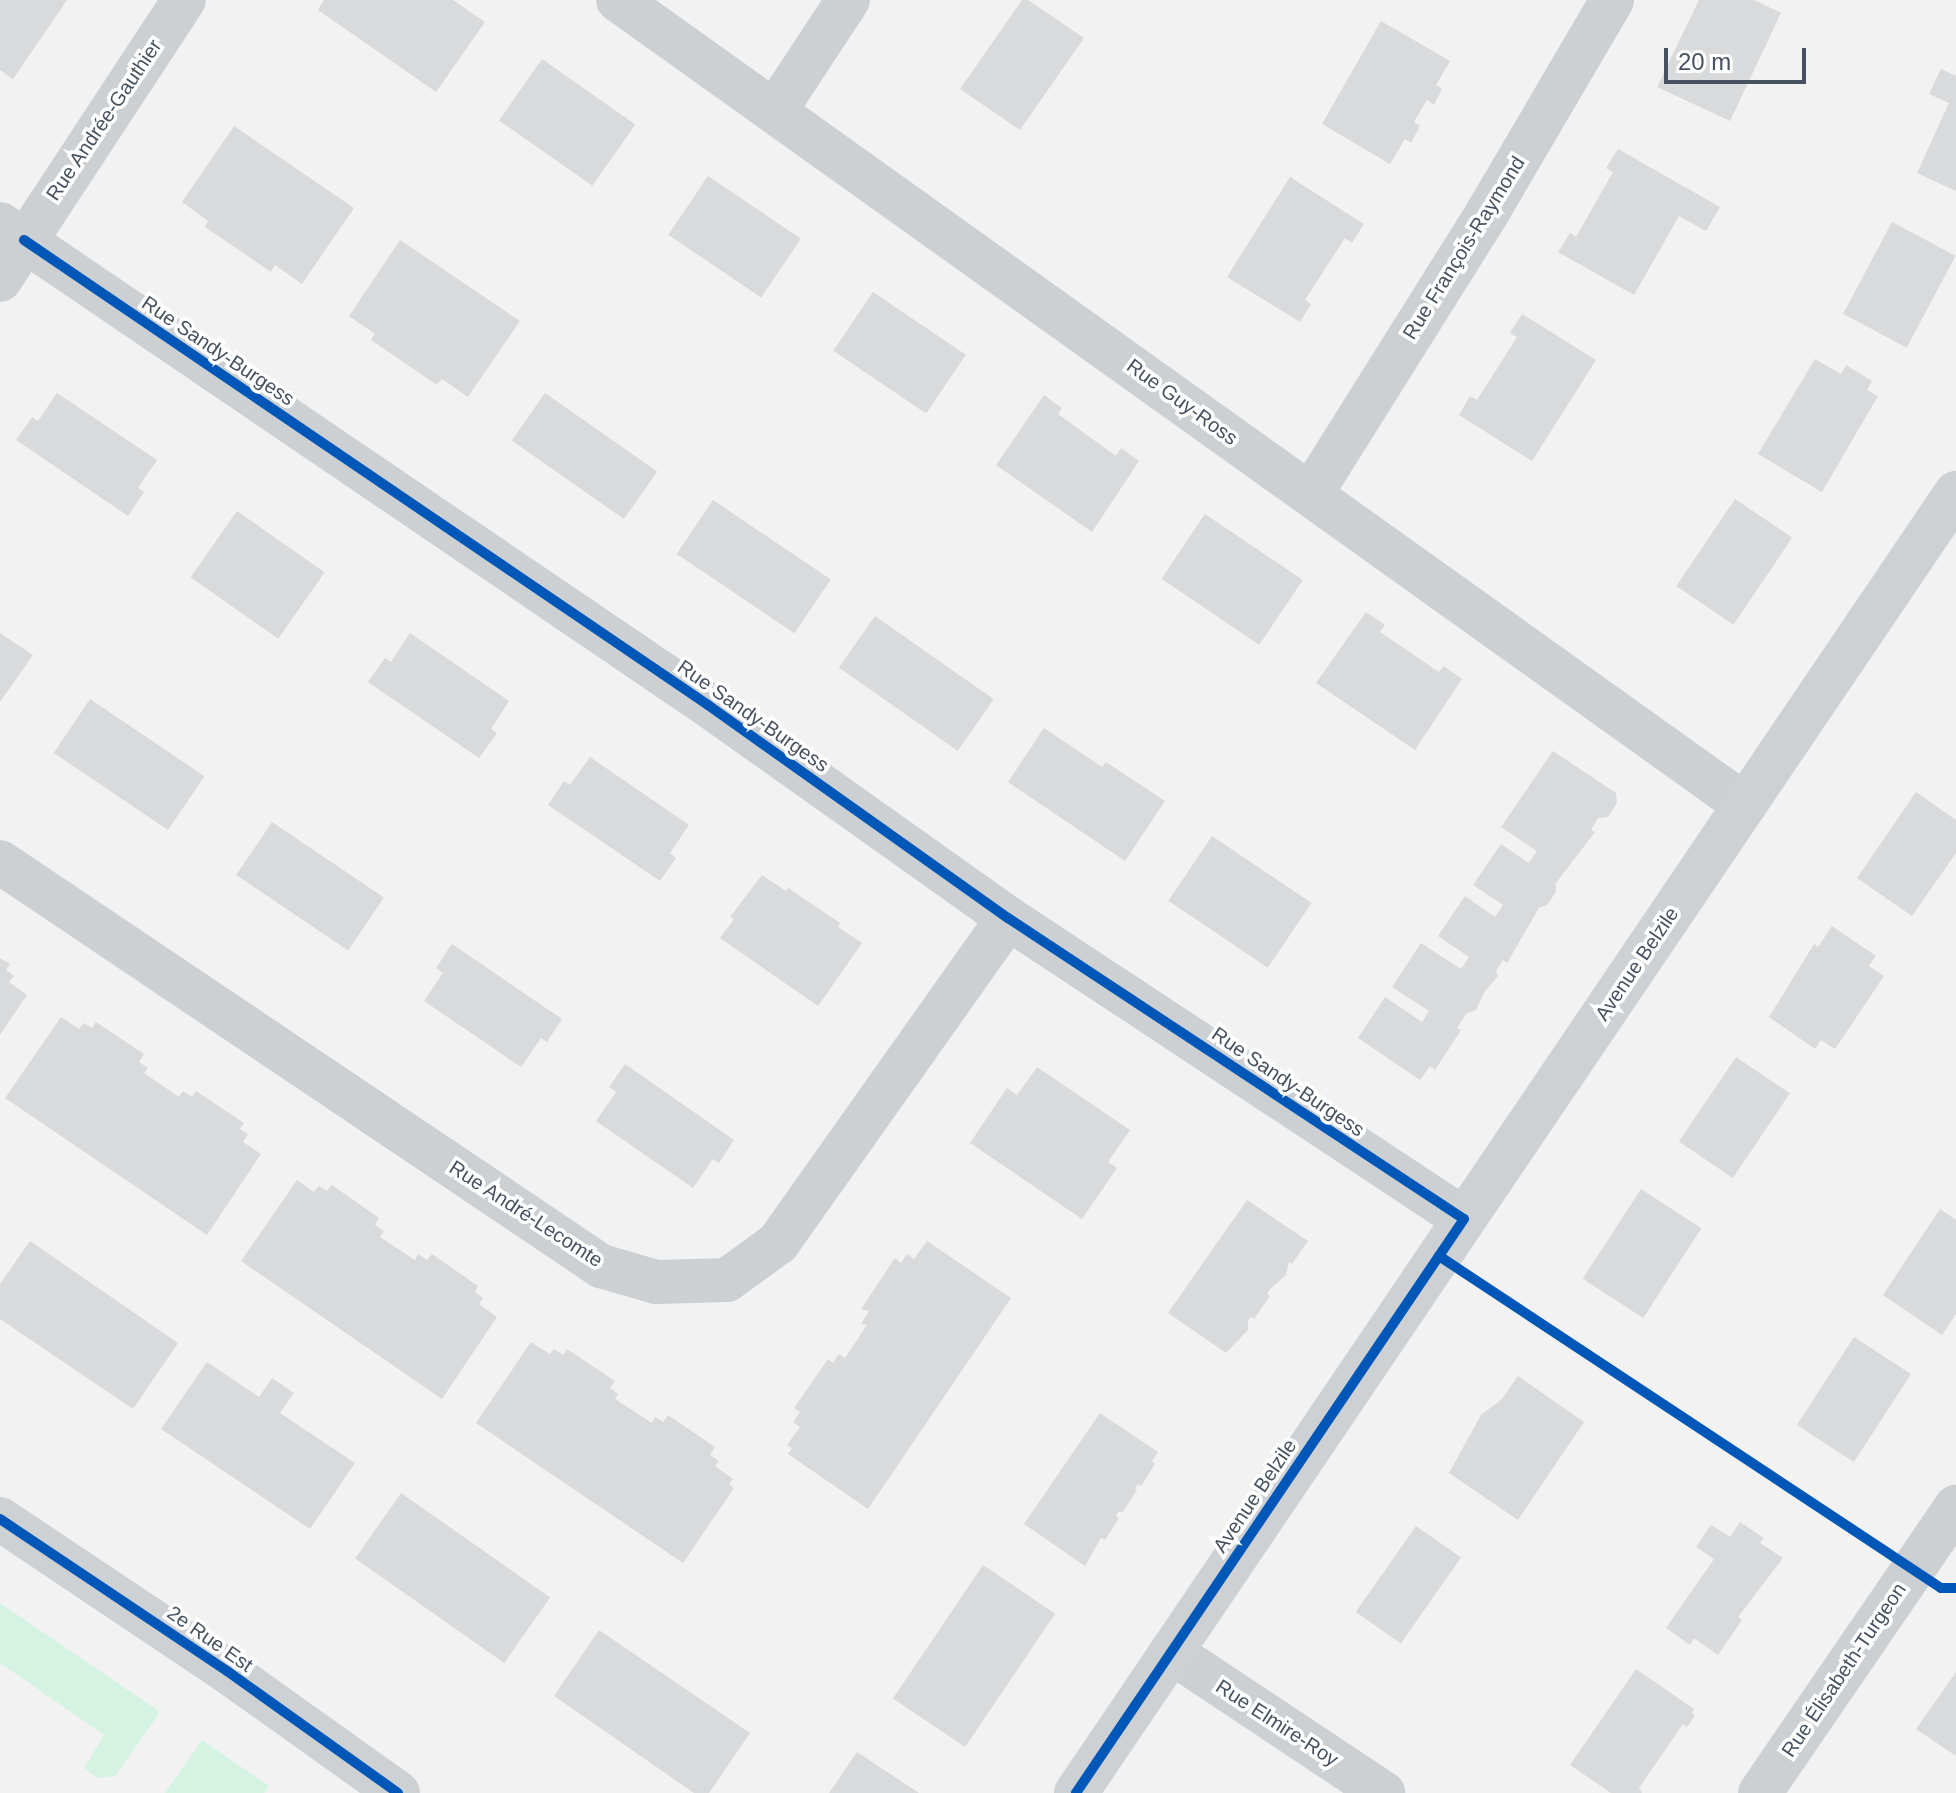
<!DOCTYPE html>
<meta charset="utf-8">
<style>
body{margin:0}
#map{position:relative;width:1956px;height:1793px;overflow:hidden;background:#f2f2f2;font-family:Arial,sans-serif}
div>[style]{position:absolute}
.green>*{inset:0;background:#d5f3e3}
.building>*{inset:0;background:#d9dadc;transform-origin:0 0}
.street>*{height:44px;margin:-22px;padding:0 22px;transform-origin:22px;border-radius:22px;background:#cdd0d3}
.secondary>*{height:44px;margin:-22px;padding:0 22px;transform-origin:22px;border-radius:22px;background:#ced1d4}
.cycleway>*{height:10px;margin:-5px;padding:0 5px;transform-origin:5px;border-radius:5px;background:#0057b8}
span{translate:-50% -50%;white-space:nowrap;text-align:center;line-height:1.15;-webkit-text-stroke:7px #fff;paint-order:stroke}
.street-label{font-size:20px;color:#475260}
.scale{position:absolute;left:1664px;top:48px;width:142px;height:36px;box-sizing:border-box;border:4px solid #475260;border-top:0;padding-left:10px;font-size:24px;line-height:28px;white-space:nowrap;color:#475260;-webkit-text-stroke:6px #fff;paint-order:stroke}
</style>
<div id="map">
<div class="green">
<i style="clip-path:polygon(0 1603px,160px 1712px,115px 1776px,98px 1778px,84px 1768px,104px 1735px,0 1663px)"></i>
<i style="clip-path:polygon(202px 1740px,269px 1786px,264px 1793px,165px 1793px)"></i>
</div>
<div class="building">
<i style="clip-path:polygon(0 0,67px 0,13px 79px,0 70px)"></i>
<i style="clip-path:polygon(324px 0,453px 0,485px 22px,436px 92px,318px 10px)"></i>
<i style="clip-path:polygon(1022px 0,1028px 0,1084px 38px,1020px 130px,960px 89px)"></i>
<i style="clip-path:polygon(1699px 0,1754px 0,1781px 13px,1730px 121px,1657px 87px)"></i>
<i style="clip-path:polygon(1381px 21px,1450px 61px,1436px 85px,1442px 89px,1434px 105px,1427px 100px,1414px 122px,1420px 126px,1411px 143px,1405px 139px,1390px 164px,1322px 124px)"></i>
<i style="left:542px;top:59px;width:114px;height:75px;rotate:35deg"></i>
<i style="clip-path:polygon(1941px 69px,1956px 76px,1956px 191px,1917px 173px,1949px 103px,1929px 94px)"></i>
<i style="clip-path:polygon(234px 126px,354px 208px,302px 284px,275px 265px,271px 272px,205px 227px,208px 221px,182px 202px)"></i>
<i style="clip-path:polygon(1618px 149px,1720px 207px,1706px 231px,1679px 216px,1634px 295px,1558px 252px,1570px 233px,1576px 237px,1613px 172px,1606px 168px)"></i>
<i style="left:708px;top:176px;width:112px;height:71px;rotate:34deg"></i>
<i style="clip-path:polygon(1290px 177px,1364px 224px,1352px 243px,1345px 238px,1305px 300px,1311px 304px,1300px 322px,1227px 277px)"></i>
<i style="left:1892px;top:222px;width:72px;height:104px;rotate:28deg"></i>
<i style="clip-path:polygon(400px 240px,520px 321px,468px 397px,442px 379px,437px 385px,371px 340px,375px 334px,349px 316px)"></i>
<i style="left:873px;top:292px;width:112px;height:71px;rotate:34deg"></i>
<i style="clip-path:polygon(1522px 314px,1596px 360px,1532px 461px,1459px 415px,1470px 396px,1477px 400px,1517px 337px,1510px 333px)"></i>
<i style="clip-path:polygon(1815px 359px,1841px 374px,1846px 365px,1872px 381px,1867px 390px,1878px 396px,1822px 492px,1758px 454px)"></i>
<i style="clip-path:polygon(57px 393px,157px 460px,138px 488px,144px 492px,128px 516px,16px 440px,32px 417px,38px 421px)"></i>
<i style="left:545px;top:393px;width:137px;height:58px;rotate:35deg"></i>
<i style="clip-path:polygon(1044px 395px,1062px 408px,1058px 414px,1116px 456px,1121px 448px,1139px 461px,1092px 532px,996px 465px)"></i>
<i style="left:1735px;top:499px;width:69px;height:105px;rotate:34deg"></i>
<i style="left:713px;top:500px;width:142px;height:65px;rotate:34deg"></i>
<i style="left:237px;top:511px;width:107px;height:81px;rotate:35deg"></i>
<i style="left:1205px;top:514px;width:118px;height:78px;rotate:34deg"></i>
<i style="clip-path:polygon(1366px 612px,1385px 625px,1380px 632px,1439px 672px,1444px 666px,1462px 679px,1415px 750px,1316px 683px)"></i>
<i style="left:875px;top:616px;width:145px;height:63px;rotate:35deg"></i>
<i style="clip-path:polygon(0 633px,33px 655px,0 702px)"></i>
<i style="clip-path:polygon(410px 633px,509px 701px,491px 729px,497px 733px,479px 758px,368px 682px,385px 658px,391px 662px)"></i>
<i style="left:90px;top:699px;width:138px;height:65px;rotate:34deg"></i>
<i style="clip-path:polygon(1044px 728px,1102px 767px,1106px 762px,1165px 801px,1125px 861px,1008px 782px)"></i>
<i style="clip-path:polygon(1553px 751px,1616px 793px,1617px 803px,1608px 817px,1598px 818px,1591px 830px,1595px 832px,1556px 883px,1556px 892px,1547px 905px,1539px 908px,1507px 963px,1503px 960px,1496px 971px,1498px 976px,1485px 991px,1476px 1010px,1467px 1013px,1457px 1028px,1461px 1030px,1435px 1070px,1430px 1066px,1420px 1080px,1358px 1038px,1385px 997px,1422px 1022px,1429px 1011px,1392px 987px,1421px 943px,1461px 969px,1469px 957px,1438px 936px,1465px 896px,1495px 917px,1503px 905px,1473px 885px,1501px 844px,1529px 863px,1537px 851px,1501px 827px)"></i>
<i style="clip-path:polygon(590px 757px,689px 825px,670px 853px,676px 858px,660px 881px,548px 805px,564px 781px,570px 785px)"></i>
<i style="clip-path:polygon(1916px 792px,1956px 820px,1956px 853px,1912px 916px,1857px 878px)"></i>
<i style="left:272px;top:822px;width:135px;height:64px;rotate:34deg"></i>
<i style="left:1212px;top:836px;width:120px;height:78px;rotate:34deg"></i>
<i style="clip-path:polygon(762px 875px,786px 891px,788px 888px,840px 923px,838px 927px,862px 943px,818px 1006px,720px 938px,734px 919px,730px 917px)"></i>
<i style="clip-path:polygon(1832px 926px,1876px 956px,1869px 966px,1884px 976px,1835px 1049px,1821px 1040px,1815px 1049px,1769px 1017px,1814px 944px,1818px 947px)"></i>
<i style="clip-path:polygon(452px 944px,562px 1019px,547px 1042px,541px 1038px,521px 1067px,424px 1001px,443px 973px,436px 968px)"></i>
<i style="clip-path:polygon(0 958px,10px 964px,6px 970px,14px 976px,9px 982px,27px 995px,0 1035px)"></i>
<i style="clip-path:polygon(61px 1017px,79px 1029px,84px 1023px,92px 1028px,96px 1022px,144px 1054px,139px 1062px,148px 1068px,144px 1073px,179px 1097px,183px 1091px,192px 1097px,196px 1091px,244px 1123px,240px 1129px,248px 1134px,243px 1142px,261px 1154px,207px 1235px,5px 1098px)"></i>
<i style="left:1736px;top:1057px;width:65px;height:102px;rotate:34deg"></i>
<i style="clip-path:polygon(625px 1064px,734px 1140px,719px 1163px,713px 1159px,693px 1188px,596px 1121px,616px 1092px,609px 1087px)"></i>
<i style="clip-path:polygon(1037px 1067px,1130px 1130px,1108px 1162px,1117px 1168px,1082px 1219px,970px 1143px,1007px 1088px,1017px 1095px)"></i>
<i style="clip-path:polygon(297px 1180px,314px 1192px,319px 1186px,327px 1191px,332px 1185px,379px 1218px,375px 1225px,384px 1231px,380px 1237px,415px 1260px,418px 1254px,427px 1260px,432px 1254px,478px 1286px,475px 1292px,483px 1298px,479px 1304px,497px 1317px,442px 1399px,241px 1261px)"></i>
<i style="left:1641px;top:1189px;width:72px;height:107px;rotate:33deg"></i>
<i style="clip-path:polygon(1247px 1200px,1308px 1241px,1292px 1264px,1289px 1262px,1286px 1275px,1270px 1289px,1267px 1294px,1270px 1296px,1254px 1319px,1251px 1317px,1248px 1321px,1248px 1330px,1226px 1353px,1168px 1313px)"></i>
<i style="clip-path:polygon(1940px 1209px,1956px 1220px,1956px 1314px,1942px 1335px,1883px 1295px)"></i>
<i style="clip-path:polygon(30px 1241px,178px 1343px,133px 1409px,0 1319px,0 1284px)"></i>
<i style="clip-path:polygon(927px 1241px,1011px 1298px,868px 1509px,788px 1454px,792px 1448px,787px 1445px,800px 1427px,793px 1422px,800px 1412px,794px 1408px,828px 1359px,833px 1363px,839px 1354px,845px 1358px,867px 1325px,861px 1324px,869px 1311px,861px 1309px,895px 1258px,901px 1263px,907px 1254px,914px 1259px)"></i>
<i style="left:1854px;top:1337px;width:68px;height:105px;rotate:33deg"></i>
<i style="clip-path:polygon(531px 1342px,550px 1354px,554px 1349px,563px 1355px,567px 1349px,615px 1381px,610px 1388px,618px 1394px,615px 1399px,652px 1423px,655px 1417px,663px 1422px,668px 1415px,715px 1447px,710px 1455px,719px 1461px,715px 1466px,733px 1479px,729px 1484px,734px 1488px,683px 1563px,476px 1423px)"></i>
<i style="clip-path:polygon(207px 1362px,259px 1397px,272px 1378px,294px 1393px,280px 1413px,355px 1463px,310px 1529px,161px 1429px)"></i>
<i style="clip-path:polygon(1518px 1376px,1584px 1422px,1518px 1520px,1449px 1473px,1481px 1415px,1502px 1399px)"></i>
<i style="clip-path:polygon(1100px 1413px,1158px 1452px,1152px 1461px,1155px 1464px,1141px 1486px,1138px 1484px,1135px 1488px,1137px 1490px,1122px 1513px,1119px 1511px,1116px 1516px,1119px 1518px,1105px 1540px,1101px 1538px,1085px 1566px,1024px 1524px)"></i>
<i style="left:401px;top:1493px;width:182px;height:80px;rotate:35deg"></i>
<i style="clip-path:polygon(1740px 1522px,1764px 1538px,1760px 1543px,1783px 1558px,1738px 1617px,1742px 1620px,1718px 1655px,1694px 1638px,1690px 1645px,1666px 1628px,1714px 1559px,1696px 1547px,1711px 1525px,1730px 1537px)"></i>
<i style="left:1416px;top:1526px;width:55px;height:105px;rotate:35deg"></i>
<i style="left:983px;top:1565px;width:87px;height:161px;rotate:34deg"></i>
<i style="clip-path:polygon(599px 1630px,750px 1733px,709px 1793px,694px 1793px,554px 1696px)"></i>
<i style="clip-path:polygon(1636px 1669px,1694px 1709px,1692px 1713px,1695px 1716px,1687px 1727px,1683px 1724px,1639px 1788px,1642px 1793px,1611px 1793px,1570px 1765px)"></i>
<i style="clip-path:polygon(1956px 1672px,1956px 1756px,1916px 1729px)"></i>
<i style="clip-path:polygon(857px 1752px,919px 1793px,829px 1793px)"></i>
</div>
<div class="street">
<i style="left:618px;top:0;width:1385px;rotate:35.54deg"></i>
<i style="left:775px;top:111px;width:133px;rotate:-56.7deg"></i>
<i style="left:0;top:224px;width:856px;rotate:34.19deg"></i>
<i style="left:708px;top:705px;width:368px;rotate:35.4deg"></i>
<i style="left:1008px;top:918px;width:546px;rotate:33.43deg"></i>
<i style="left:0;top:280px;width:335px;rotate:-56.7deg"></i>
<i style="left:1311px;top:494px;width:335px;rotate:-57.9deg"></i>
<i style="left:1489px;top:210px;width:243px;rotate:-59.6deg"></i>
<i style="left:0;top:862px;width:724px;rotate:33.91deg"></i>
<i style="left:601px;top:1266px;width:57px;rotate:16.2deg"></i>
<i style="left:656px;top:1282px;width:71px;rotate:-1.6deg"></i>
<i style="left:727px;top:1280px;width:63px;rotate:-36deg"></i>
<i style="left:778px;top:1243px;width:398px;rotate:-54.7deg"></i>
<i style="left:1171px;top:1652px;width:255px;rotate:33.6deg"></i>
<i style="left:1760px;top:1793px;width:347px;rotate:-55.6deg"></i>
</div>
<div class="secondary">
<i style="left:0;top:1519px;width:273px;rotate:33.8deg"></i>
<i style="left:227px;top:1671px;width:210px;rotate:35.5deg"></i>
<i style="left:1076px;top:1793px;width:1570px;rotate:-55.91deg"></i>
</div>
<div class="cycleway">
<i style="left:24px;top:240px;width:827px;rotate:34.21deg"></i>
<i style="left:708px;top:705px;width:368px;rotate:35.4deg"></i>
<i style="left:1008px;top:918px;width:546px;rotate:33.43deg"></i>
<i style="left:1464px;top:1219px;width:693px;rotate:124.06deg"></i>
<i style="left:1439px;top:1256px;width:602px;rotate:33.48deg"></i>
<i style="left:1941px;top:1588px;width:15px"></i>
<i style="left:0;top:1519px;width:273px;rotate:33.8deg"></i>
<i style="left:227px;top:1671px;width:210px;rotate:35.5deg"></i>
</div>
<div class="street-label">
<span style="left:104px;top:120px;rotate:-56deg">Rue Andrée-Gauthier</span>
<span style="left:1464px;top:248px;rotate:-58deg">Rue François-Raymond</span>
<span style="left:218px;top:351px;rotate:34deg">Rue Sandy-Burgess</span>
<span style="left:1182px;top:402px;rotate:36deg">Rue Guy-Ross</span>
<span style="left:753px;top:716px;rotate:35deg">Rue Sandy-Burgess</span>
<span style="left:1637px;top:964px;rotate:-56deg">Avenue Belzile</span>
<span style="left:1288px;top:1082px;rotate:34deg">Rue Sandy-Burgess</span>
<span style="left:526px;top:1214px;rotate:33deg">Rue André-Lecomte</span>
<span style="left:1255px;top:1496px;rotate:-56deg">Avenue Belzile</span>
<span style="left:210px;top:1639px;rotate:35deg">2e Rue Est</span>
<span style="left:1844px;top:1670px;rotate:-56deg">Rue Élisabeth-Turgeon</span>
<span style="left:1277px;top:1723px;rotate:33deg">Rue Elmire-Roy</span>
</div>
<div class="scale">20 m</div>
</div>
